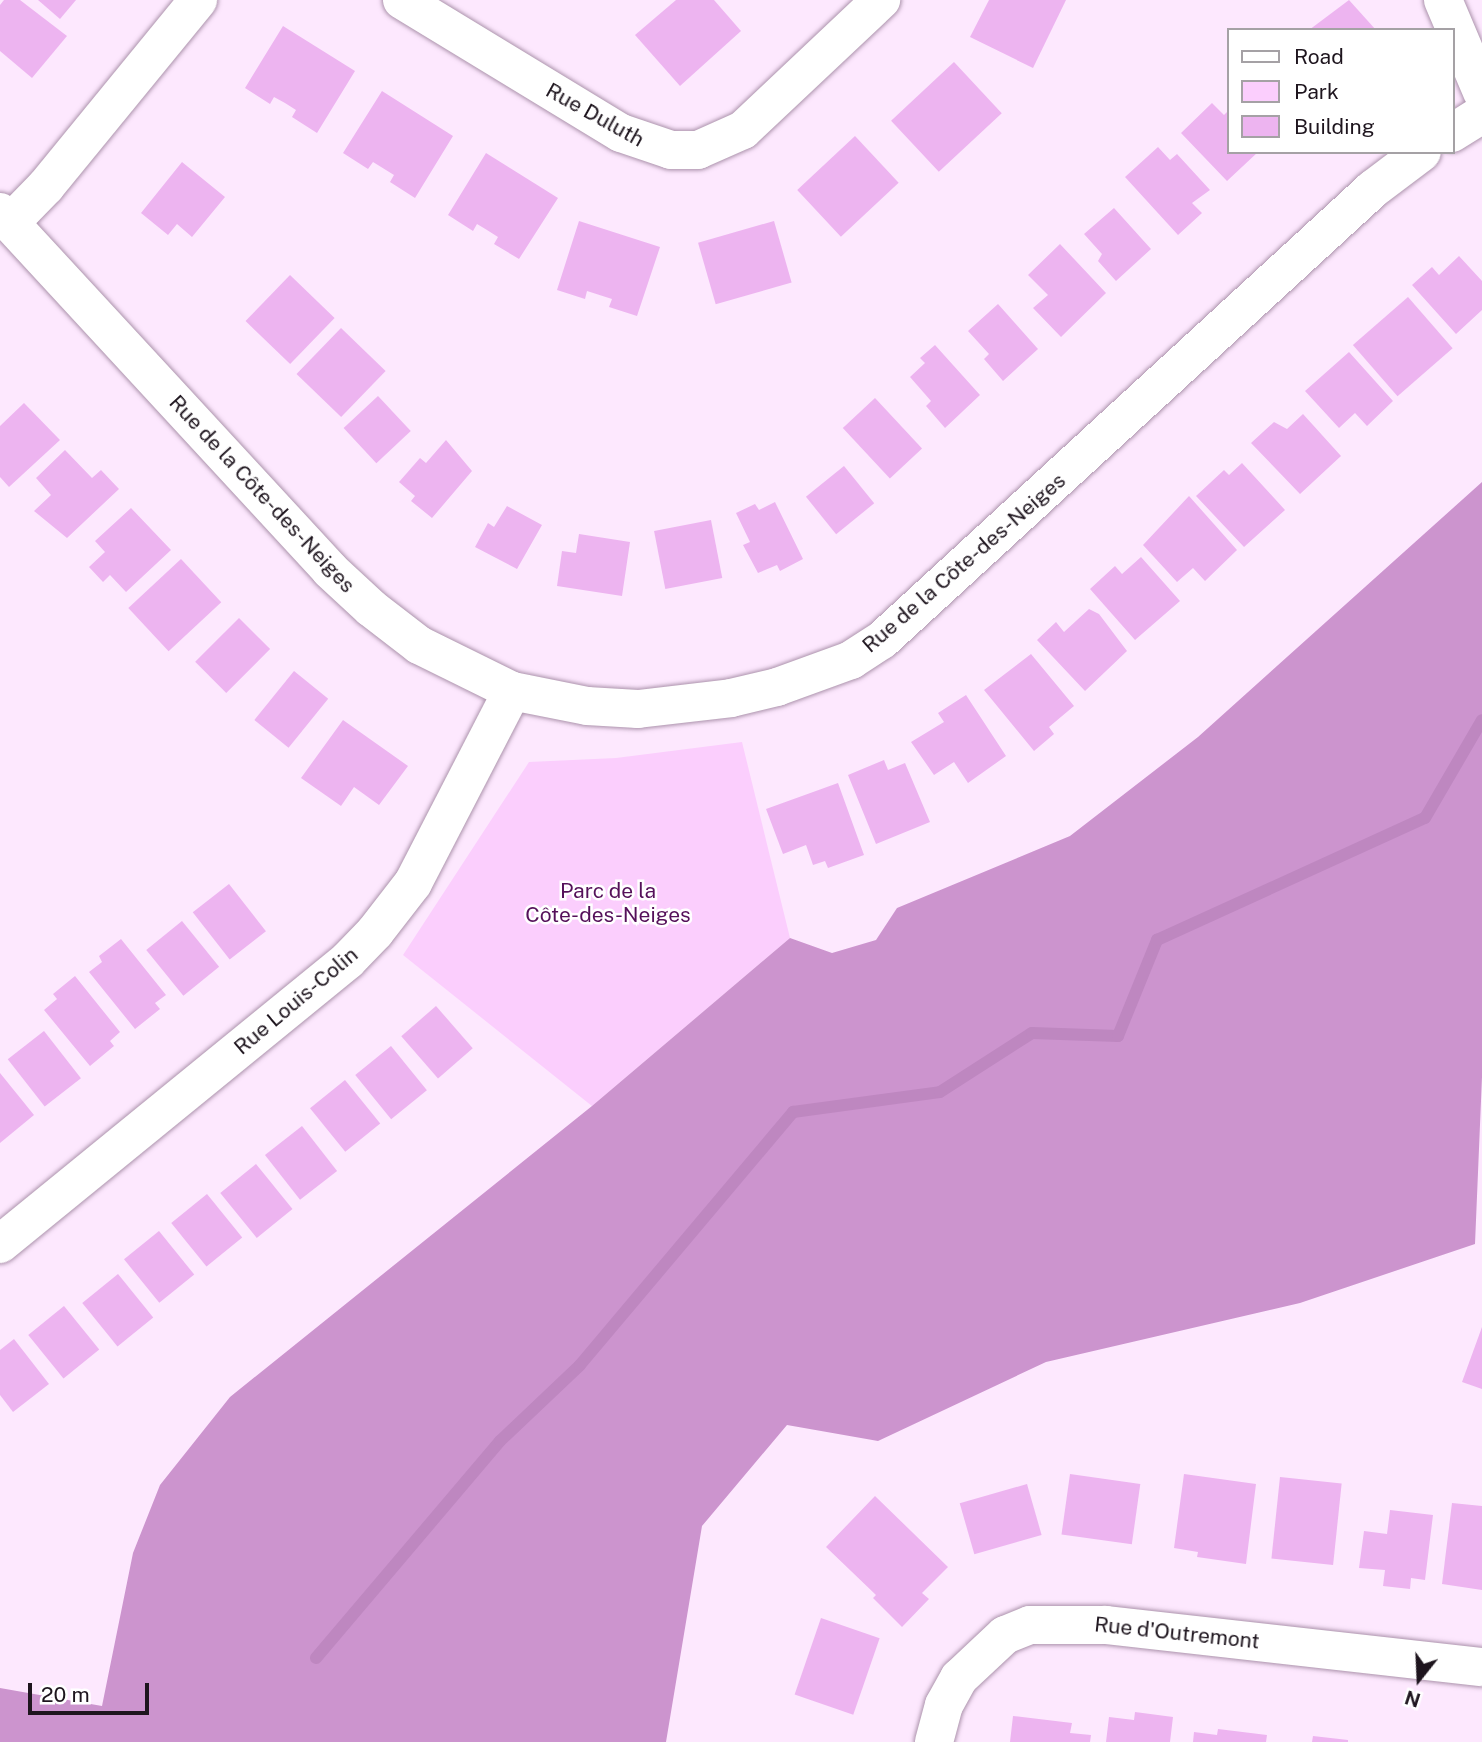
<!DOCTYPE html>
<meta charset="utf-8">
<style>
body{margin:0}
#map{position:relative;width:1482px;height:1742px;overflow:hidden;background:#fde8fe;font-family:"Public Sans",sans-serif}
div>[style]{position:absolute}
.green>*{inset:0;background:#fbcefd}
.forest>*{inset:0;background:#cc94ce}
.stream>*{height:12px;margin:-6px;padding:0 6px;transform-origin:6px;border-radius:6px;background:#be87c0}
.building>*{inset:0;background:#edb4f0;transform-origin:0 0}
.roads{filter:drop-shadow(0 0 2px #ac93ac) drop-shadow(0 0 2px #ac93ac)}
.minor>*{height:38px;margin:-19px;padding:0 19px;transform-origin:19px;border-radius:19px;background:#fff}
span{translate:-50% -50%;white-space:nowrap;text-align:center;line-height:1.15;-webkit-text-stroke:5px #fff;paint-order:stroke}
.street-label{font-size:21px;color:#1e151e}
.park-label{font-size:21px;color:#55115a}
.legend{position:absolute;left:1227px;top:28px;width:228px;height:126px;box-sizing:border-box;background:#fff;border:2px solid #a5a1a5;margin:0;padding:9px 12px;list-style:none;font-size:21px;color:#1e151e}
.legend li{display:flex;align-items:center;gap:14px;height:35px}
.legend b{width:35px;border:2px solid #a5a1a5}
.north{position:absolute;left:1384px;top:1644px;width:70px;height:70px;-webkit-text-stroke:5px #fff;paint-order:stroke;rotate:198deg;font-size:19px;font-weight:700;line-height:28px;text-align:center;color:#1e151e}
.north::after{content:'';display:block;margin:auto;width:24px;height:32px;background:#1e151e;clip-path:polygon(50% 0,100% 100%,50% 72%,0 100%)}
.scale{position:absolute;left:28px;top:1683px;width:121px;height:32px;box-sizing:border-box;border:4px solid #1e151e;border-top:0;padding-left:9px;font-size:21px;line-height:24px;white-space:nowrap;color:#1e151e;-webkit-text-stroke:5px #fff;paint-order:stroke}
</style>
<div id="map">
<div class="green">
<i style="clip-path:polygon(742px 742px,790px 938px,592px 1106px,403px 955px,529px 762px,616px 758px)"></i>
</div>
<div class="forest">
<i style="clip-path:polygon(1482px 482px,1482px 1077px,1475px 1244px,1300px 1303px,1046px 1362px,878px 1441px,787px 1425px,702px 1526px,666px 1742px,0 1742px,0 1688px,102px 1706px,133px 1553px,160px 1485px,230px 1397px,592px 1106px,790px 938px,832px 953px,876px 940px,897px 908px,1070px 836px,1198px 737px)"></i>
</div>
<div class="stream">
<i style="left:316px;top:1658px;width:285px;rotate:-49.7deg"></i>
<i style="left:500px;top:1441px;width:110px;rotate:-43.5deg"></i>
<i style="left:580px;top:1365px;width:331px;rotate:-49.9deg"></i>
<i style="left:793px;top:1112px;width:148px;rotate:-7.7deg"></i>
<i style="left:940px;top:1092px;width:109px;rotate:-32.7deg"></i>
<i style="left:1032px;top:1033px;width:86px;rotate:2deg"></i>
<i style="left:1118px;top:1036px;width:104px;rotate:-67.9deg"></i>
<i style="left:1157px;top:940px;width:294px;rotate:-24.5deg"></i>
<i style="left:1425px;top:818px;width:113px;rotate:-59.8deg"></i>
</div>
<div class="building">
<i style="clip-path:polygon(4px 0,20px 0,67px 36px,32px 78px,0 51px,0 5px)"></i>
<i style="clip-path:polygon(38px 0,76px 0,60px 19px)"></i>
<i style="clip-path:polygon(676px 0,714px 0,741px 31px,680px 86px,635px 35px)"></i>
<i style="clip-path:polygon(989px 0,1066px 0,1033px 68px,970px 37px)"></i>
<i style="clip-path:polygon(1349px 0,1376px 30px,1309px 30px)"></i>
<i style="clip-path:polygon(283px 26px,355px 71px,317px 133px,292px 117px,296px 110px,285px 103px,274px 97px,270px 104px,245px 88px)"></i>
<i style="left:954px;top:62px;width:70px;height:86px;rotate:47deg"></i>
<i style="clip-path:polygon(382px 91px,453px 136px,415px 198px,390px 182px,394px 175px,373px 162px,368px 169px,343px 153px)"></i>
<i style="clip-path:polygon(1212px 103px,1224px 115px,1228px 111px,1228px 152px,1258px 152px,1227px 181px,1181px 133px)"></i>
<i style="left:855px;top:136px;width:64px;height:79px;rotate:47deg"></i>
<i style="clip-path:polygon(1158px 147px,1170px 160px,1177px 154px,1210px 190px,1192px 203px,1202px 213px,1178px 235px,1125px 177px)"></i>
<i style="clip-path:polygon(486px 153px,558px 198px,519px 259px,494px 244px,498px 237px,487px 230px,477px 224px,473px 231px,448px 215px)"></i>
<i style="clip-path:polygon(182px 162px,225px 197px,192px 237px,177px 224px,168px 235px,141px 213px)"></i>
<i style="clip-path:polygon(1114px 208px,1151px 249px,1116px 281px,1098px 261px,1102px 254px,1084px 234px)"></i>
<i style="clip-path:polygon(579px 221px,660px 247px,637px 316px,609px 307px,612px 299px,587px 291px,585px 299px,557px 290px)"></i>
<i style="left:774px;top:221px;width:64px;height:79px;rotate:74deg"></i>
<i style="clip-path:polygon(1060px 244px,1106px 293px,1061px 337px,1033px 308px,1048px 295px,1028px 275px)"></i>
<i style="clip-path:polygon(1459px 256px,1482px 281px,1482px 310px,1456px 334px,1412px 285px,1432px 267px,1439px 275px)"></i>
<i style="left:290px;top:275px;width:62px;height:64px;rotate:44deg"></i>
<i style="left:1408px;top:297px;width:68px;height:73px;rotate:49deg"></i>
<i style="clip-path:polygon(998px 304px,1038px 349px,1003px 381px,984px 359px,989px 354px,968px 331px)"></i>
<i style="left:341px;top:328px;width:62px;height:64px;rotate:44deg"></i>
<i style="clip-path:polygon(935px 345px,980px 395px,945px 428px,926px 406px,931px 401px,910px 377px,925px 363px,920px 358px)"></i>
<i style="clip-path:polygon(1349px 352px,1393px 401px,1367px 426px,1355px 413px,1339px 428px,1305px 391px)"></i>
<i style="left:378px;top:396px;width:48px;height:47px;rotate:47deg"></i>
<i style="left:875px;top:398px;width:69px;height:44px;rotate:47deg"></i>
<i style="clip-path:polygon(24px 403px,60px 440px,9px 487px,0 477px,0 426px)"></i>
<i style="clip-path:polygon(1303px 414px,1341px 456px,1300px 494px,1251px 443px,1274px 422px,1287px 429px)"></i>
<i style="clip-path:polygon(446px 440px,472px 471px,432px 518px,411px 501px,415px 496px,399px 482px,420px 458px,426px 463px)"></i>
<i style="clip-path:polygon(65px 450px,92px 478px,101px 470px,119px 489px,67px 538px,34px 511px,51px 495px,36px 478px)"></i>
<i style="clip-path:polygon(1242px 463px,1285px 510px,1244px 547px,1196px 496px,1224px 470px,1229px 475px)"></i>
<i style="left:844px;top:466px;width:48px;height:49px;rotate:51deg"></i>
<i style="clip-path:polygon(1189px 496px,1237px 550px,1205px 581px,1193px 568px,1177px 582px,1143px 545px)"></i>
<i style="clip-path:polygon(775px 502px,803px 559px,780px 571px,777px 565px,758px 573px,743px 545px,750px 542px,736px 513px,755px 504px,759px 510px)"></i>
<i style="clip-path:polygon(507px 506px,542px 525px,517px 569px,475px 547px,488px 523px,494px 527px)"></i>
<i style="clip-path:polygon(131px 508px,171px 550px,126px 592px,110px 575px,103px 582px,89px 567px,105px 552px,95px 541px)"></i>
<i style="left:711px;top:520px;width:59px;height:58px;rotate:79deg"></i>
<i style="clip-path:polygon(579px 534px,630px 542px,622px 596px,557px 586px,562px 551px,576px 553px)"></i>
<i style="clip-path:polygon(1141px 557px,1180px 601px,1135px 640px,1090px 589px,1115px 566px,1122px 574px)"></i>
<i style="left:181px;top:559px;width:59px;height:72px;rotate:47deg"></i>
<i style="clip-path:polygon(1089px 609px,1099px 614px,1127px 651px,1085px 691px,1037px 640px,1056px 622px,1064px 632px)"></i>
<i style="left:239px;top:618px;width:44px;height:62px;rotate:45deg"></i>
<i style="clip-path:polygon(1031px 654px,1074px 706px,1049px 727px,1054px 734px,1034px 751px,984px 690px)"></i>
<i style="left:294px;top:671px;width:44px;height:63px;rotate:39deg"></i>
<i style="clip-path:polygon(966px 695px,1006px 756px,968px 783px,954px 762px,934px 775px,911px 742px,944px 722px,938px 713px)"></i>
<i style="clip-path:polygon(343px 720px,408px 766px,379px 805px,354px 787px,341px 806px,301px 778px)"></i>
<i style="clip-path:polygon(884px 760px,888px 770px,905px 763px,930px 822px,876px 844px,848px 775px)"></i>
<i style="clip-path:polygon(838px 783px,864px 855px,828px 868px,825px 861px,813px 865px,806px 845px,783px 854px,766px 809px)"></i>
<i style="left:229px;top:884px;width:60px;height:46px;rotate:52deg"></i>
<i style="left:182px;top:921px;width:59px;height:46px;rotate:51deg"></i>
<i style="clip-path:polygon(121px 939px,166px 995px,155px 1003px,160px 1009px,135px 1029px,89px 972px,102px 962px,99px 956px)"></i>
<i style="clip-path:polygon(75px 976px,120px 1032px,110px 1041px,114px 1046px,90px 1066px,44px 1010px,57px 999px,53px 994px)"></i>
<i style="left:436px;top:1006px;width:56px;height:46px;rotate:49deg"></i>
<i style="left:44px;top:1031px;width:60px;height:46px;rotate:52deg"></i>
<i style="left:391px;top:1046px;width:57px;height:46px;rotate:51deg"></i>
<i style="clip-path:polygon(0 1073px,34px 1115px,0 1143px)"></i>
<i style="left:345px;top:1080px;width:56px;height:45px;rotate:51deg"></i>
<i style="left:302px;top:1126px;width:57px;height:47px;rotate:52deg"></i>
<i style="left:256px;top:1164px;width:58px;height:46px;rotate:51deg"></i>
<i style="left:207px;top:1194px;width:56px;height:46px;rotate:51deg"></i>
<i style="left:159px;top:1231px;width:56px;height:45px;rotate:51deg"></i>
<i style="left:118px;top:1274px;width:56px;height:46px;rotate:51deg"></i>
<i style="left:64px;top:1306px;width:56px;height:46px;rotate:51deg"></i>
<i style="clip-path:polygon(1482px 1327px,1482px 1389px,1462px 1382px)"></i>
<i style="clip-path:polygon(14px 1339px,49px 1384px,13px 1412px,0 1395px,0 1350px)"></i>
<i style="left:1070px;top:1474px;width:71px;height:61px;rotate:8deg"></i>
<i style="clip-path:polygon(1184px 1474px,1256px 1484px,1246px 1564px,1197px 1557px,1198px 1552px,1174px 1548px)"></i>
<i style="left:1280px;top:1477px;width:62px;height:82px;rotate:6deg"></i>
<i style="left:1027px;top:1484px;width:53px;height:70px;rotate:74deg"></i>
<i style="clip-path:polygon(875px 1496px,948px 1567px,922px 1593px,929px 1599px,902px 1627px,873px 1598px,876px 1595px,826px 1547px)"></i>
<i style="clip-path:polygon(1452px 1503px,1482px 1506px,1482px 1590px,1442px 1584px)"></i>
<i style="clip-path:polygon(1390px 1510px,1433px 1515px,1425px 1580px,1411px 1578px,1410px 1589px,1383px 1586px,1385px 1570px,1359px 1568px,1364px 1531px,1387px 1534px)"></i>
<i style="left:821px;top:1618px;width:62px;height:81px;rotate:19deg"></i>
<i style="clip-path:polygon(1135px 1712px,1173px 1717px,1170px 1742px,1106px 1742px,1109px 1717px,1134px 1720px)"></i>
<i style="clip-path:polygon(1013px 1716px,1072px 1723px,1070px 1733px,1091px 1735px,1090px 1742px,1010px 1742px)"></i>
<i style="clip-path:polygon(1218px 1729px,1267px 1735px,1266px 1742px,1193px 1742px,1194px 1732px,1217px 1735px)"></i>
<i style="clip-path:polygon(1313px 1736px,1348px 1740px,1348px 1742px,1312px 1742px)"></i>
</div>
<div class="roads">
<div class="minor">
<i style="left:402px;top:0;width:256px;rotate:31.3deg"></i>
<i style="left:621px;top:133px;width:53px;rotate:18.8deg"></i>
<i style="left:671px;top:150px;width:27px"></i>
<i style="left:698px;top:150px;width:49px;rotate:-24deg"></i>
<i style="left:743px;top:130px;width:190px;rotate:-43.3deg"></i>
<i style="left:1443px;top:0;width:100px;rotate:67deg"></i>
<i style="left:1452px;top:133px;width:36px;rotate:-32deg"></i>
<i style="left:0;top:212px;width:487px;rotate:47.3deg"></i>
<i style="left:330px;top:570px;width:56px;rotate:42.8deg"></i>
<i style="left:371px;top:608px;width:61px;rotate:37.6deg"></i>
<i style="left:419px;top:645px;width:104px;rotate:26.3deg"></i>
<i style="left:512px;top:691px;width:76px;rotate:11.3deg"></i>
<i style="left:587px;top:706px;width:51px;rotate:3.4deg"></i>
<i style="left:638px;top:709px;width:94px;rotate:-6.7deg"></i>
<i style="left:731px;top:698px;width:47px;rotate:-13.4deg"></i>
<i style="left:777px;top:687px;width:79px;rotate:-20deg"></i>
<i style="left:851px;top:660px;width:37px;rotate:-33deg"></i>
<i style="left:882px;top:640px;width:667px;rotate:-42.57deg"></i>
<i style="left:1373px;top:189px;width:61px;rotate:-37.1deg"></i>
<i style="left:11px;top:222px;width:50px;rotate:-45.8deg"></i>
<i style="left:46px;top:186px;width:240px;rotate:-50.7deg"></i>
<i style="left:0;top:1244px;width:449px;rotate:-39.2deg"></i>
<i style="left:348px;top:960px;width:39px;rotate:-46deg"></i>
<i style="left:375px;top:932px;width:62px;rotate:-52.2deg"></i>
<i style="left:413px;top:883px;width:216px;rotate:-62.7deg"></i>
<i style="left:934px;top:1742px;width:38px;rotate:-75deg"></i>
<i style="left:944px;top:1705px;width:31px;rotate:-61deg"></i>
<i style="left:959px;top:1678px;width:63px;rotate:-43.1deg"></i>
<i style="left:1005px;top:1635px;width:27px;rotate:-22deg"></i>
<i style="left:1030px;top:1625px;width:76px"></i>
<i style="left:1106px;top:1625px;width:378px;rotate:6.4deg"></i>
</div>
</div>
<div class="street-label">
<span style="left:595px;top:115px;rotate:29deg">Rue Duluth</span>
<span style="left:262px;top:494px;rotate:47deg">Rue de la Côte-des-Neiges</span>
<span style="left:964px;top:563px;rotate:-41deg">Rue de la Côte-des-Neiges</span>
<span style="left:296px;top:1001px;rotate:-40deg">Rue Louis-Colin</span>
<span style="left:1177px;top:1633px;rotate:6deg">Rue d'Outremont</span>
</div>
<div class="park-label">
<span style="left:608px;top:903px">Parc de la<br>Côte-des-Neiges</span>
</div>
<ul class="legend">
<li><b style="height:9px;background:#fff"></b>Road</li>
<li><b style="height:19px;background:#fbcefd"></b>Park</li>
<li><b style="height:19px;background:#edb4f0"></b>Building</li>
</ul>
<div class="north">N</div>
<div class="scale">20 m</div>
</div>
